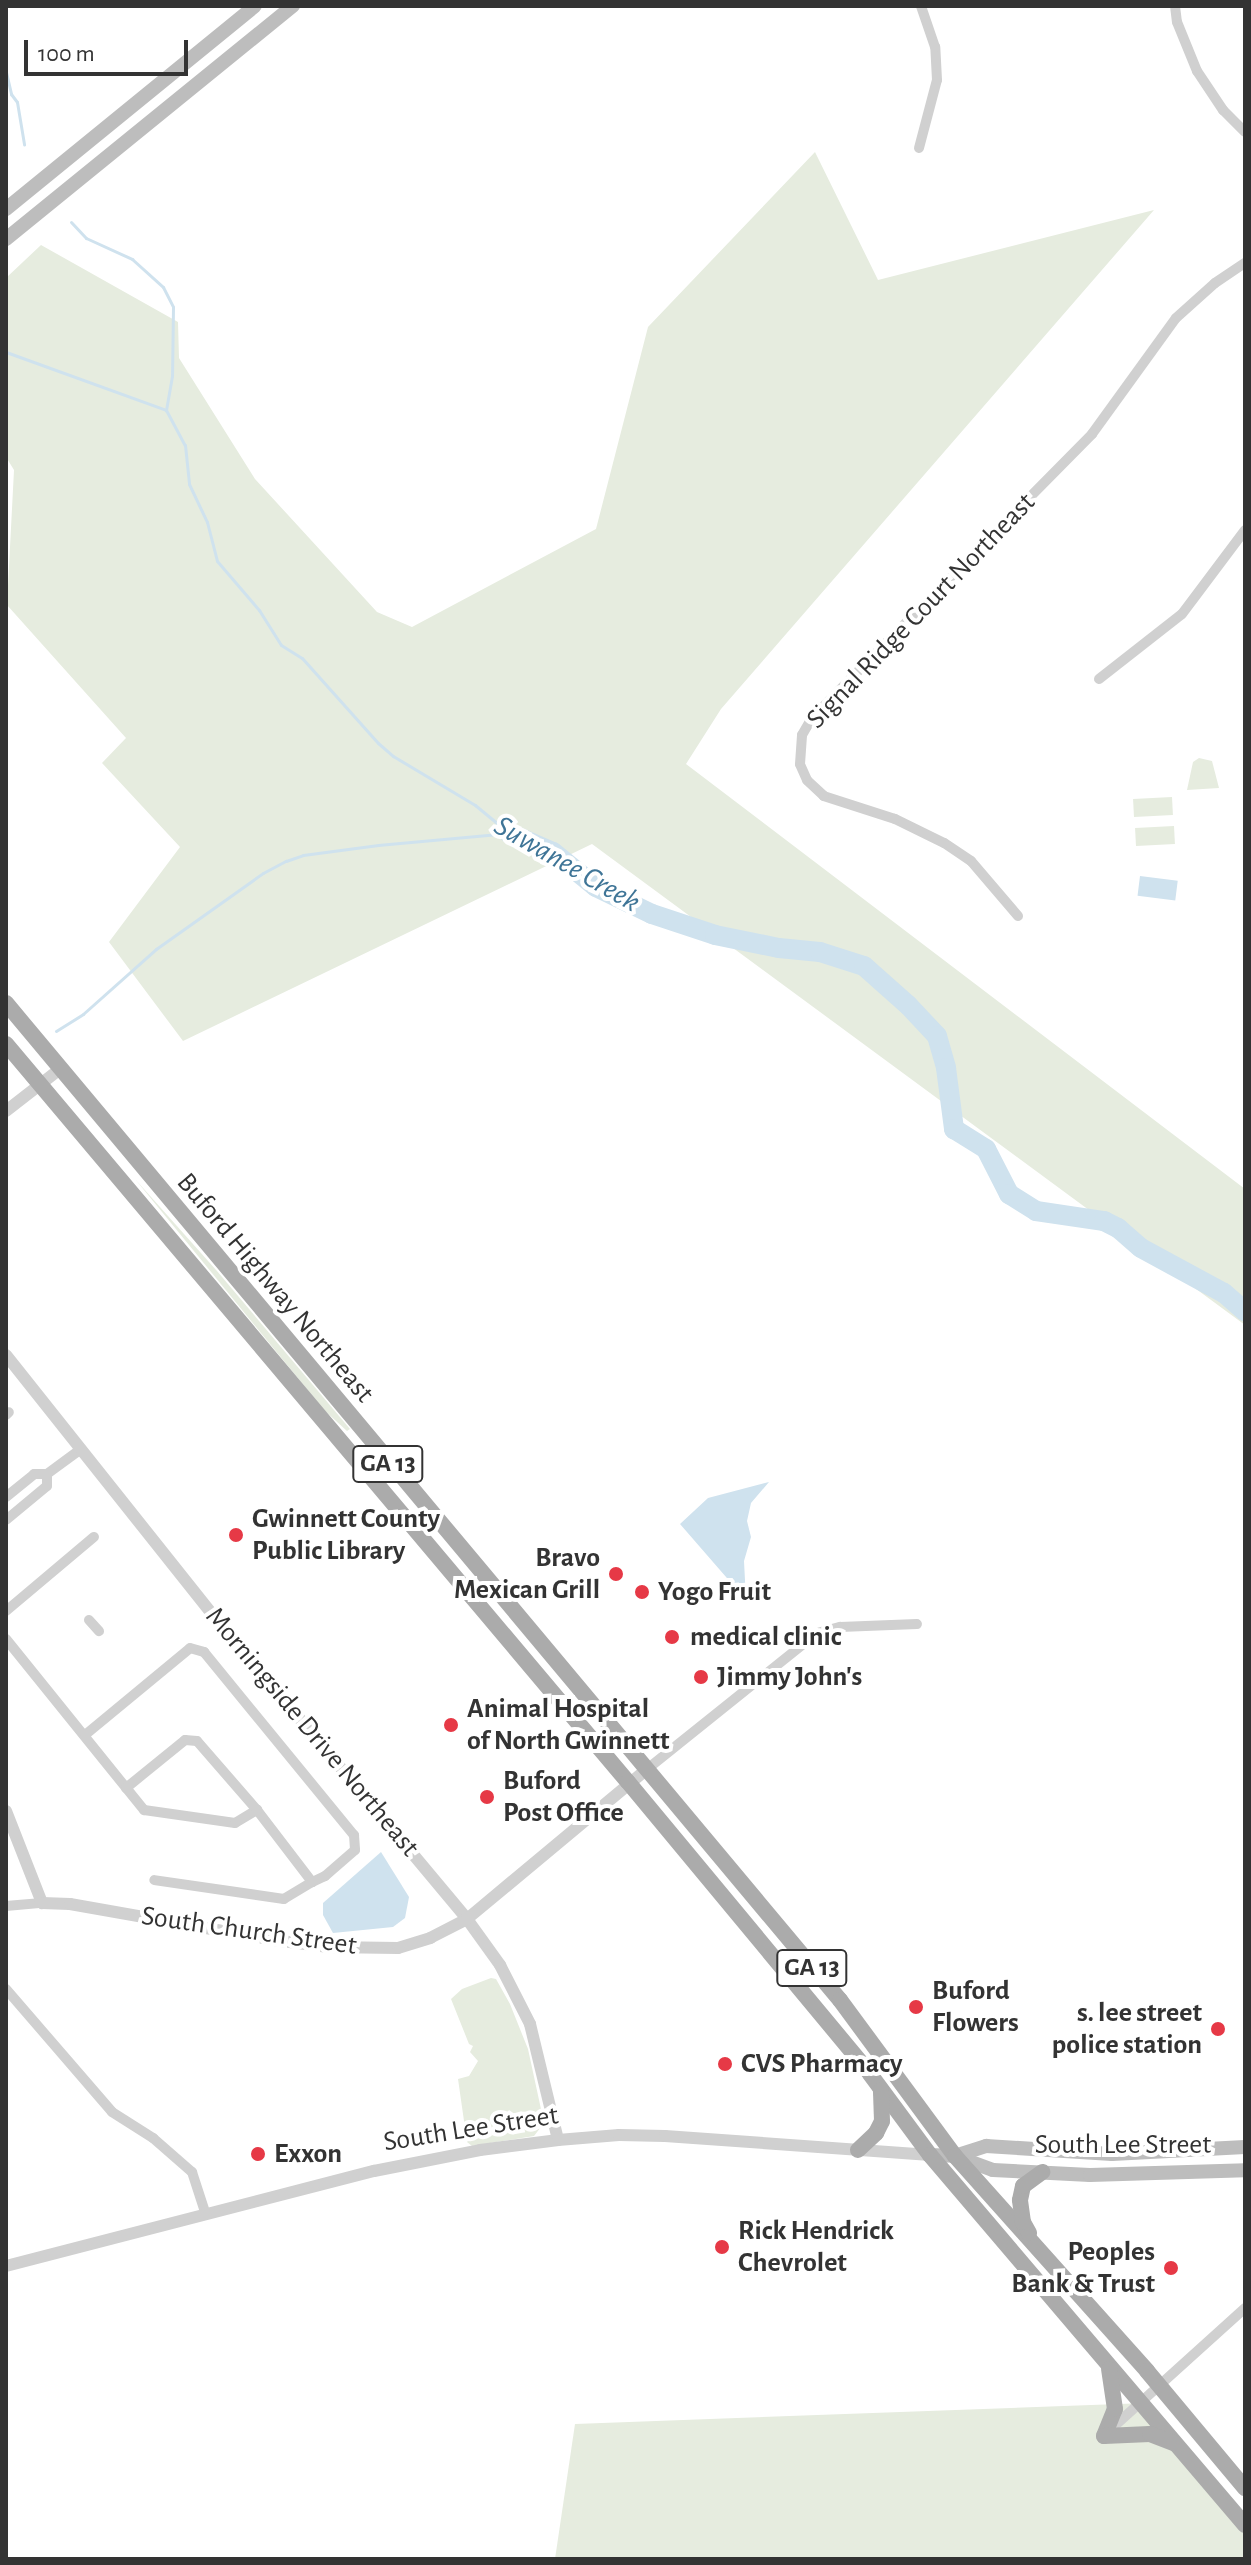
<!DOCTYPE html>
<style>
body{margin:0}
#map{position:relative;width:1251px;height:2565px;overflow:hidden;background:#fff;font-family:"Alegreya Sans",sans-serif}
div>[style]{position:absolute}
.green>*{inset:0;background:#e6ecdf;transform-origin:0 0}
.water>*{inset:0;background:#cfe2ee;transform-origin:0 0}
.stream>*{height:3px;margin:-1.5px;padding:0 1.5px;transform-origin:1.5px;border-radius:1.5px;background:#cfe2ee}
.river>*{height:20px;margin:-10px;padding:0 10px;transform-origin:10px;border-radius:10px;background:#cfe2ee}
.minor>*{height:10px;margin:-5px;padding:0 5px;transform-origin:5px;border-radius:5px;background:#d0d0d0}
.tertiary>*{height:12px;margin:-6px;padding:0 6px;transform-origin:6px;border-radius:6px;background:#d0d0d0}
.secondary>*{height:14px;margin:-7px;padding:0 7px;transform-origin:7px;border-radius:7px;background:#bdbdbd}
.primary>*{height:16px;margin:-8px;padding:0 8px;transform-origin:8px;border-radius:8px;background:#ababab}
.dots>*{width:22px;height:22px;translate:-50% -50%;box-sizing:border-box;border:4px solid #fff;border-radius:50%}
span{translate:-50% -50%;white-space:nowrap;text-align:center;line-height:1.15;-webkit-text-stroke:8px #fff;paint-order:stroke}
.shield-label span{padding:2px 6px;background:#fff;border:2px solid;border-radius:6px;-webkit-text-stroke-width:0}
.shield-label{font-size:26px;color:#333;font-weight:700}
.street-label{font-size:28px;color:#333}
.poi-label{font-size:28px;color:#333;font-weight:700}
.left{translate:0 -50%;text-align:left}
.right{translate:-100% -50%;text-align:right}
.water-label{font-size:30px;color:#3f7597;font-style:italic}
.frame{position:absolute;inset:0;border:8px solid #333;pointer-events:none}
.scale{position:absolute;left:24px;top:40px;width:164px;height:36px;box-sizing:border-box;border:4px solid #333;border-top:0;padding-left:10px;font-size:24px;line-height:28px;white-space:nowrap;color:#333;-webkit-text-stroke:6px #fff;paint-order:stroke}
</style>
<div id="map">
<div class="green">
<i style="clip-path:polygon(815px 152px,878px 280px,1154px 210px,721px 709px,686px 764px,1245px 1189px,1245px 1325px,592px 844px,183px 1041px,109px 942px,180px 847px,102px 763px,126px 738px,7px 605px,14px 470px,6px 457px,6px 278px,41px 245px,178px 322px,179px 358px,255px 479px,377px 612px,412px 627px,596px 529px,648px 327px)"></i>
<i style="clip-path:polygon(1199px 758px,1212px 761px,1219px 788px,1187px 790px,1193px 762px)"></i>
<i style="left:1172px;top:797px;width:18px;height:39px;rotate:87deg"></i>
<i style="left:1174px;top:826px;width:18px;height:39px;rotate:87deg"></i>
<i style="clip-path:polygon(135px 1179px,217px 1271px,350px 1429px,347px 1431px,324px 1410px)"></i>
<i style="clip-path:polygon(491px 1978px,496px 1979px,510px 2004px,528px 2049px,544px 2123px,534px 2136px,472px 2146px,467px 2142px,458px 2079px,469px 2076px,478px 2061px,470px 2052px,473px 2046px,469px 2044px,451px 1999px,462px 1989px)"></i>
<i style="clip-path:polygon(1146px 2403px,1245px 2523px,1245px 2559px,555px 2559px,575px 2424px)"></i>
</div>
<div class="water">
<i style="left:1140px;top:876px;width:38px;height:20px;rotate:7deg"></i>
<i style="clip-path:polygon(769px 1482px,751px 1503px,747px 1521px,751px 1537px,744px 1561px,746px 1600px,680px 1524px,708px 1498px)"></i>
<i style="clip-path:polygon(381px 1852px,409px 1897px,405px 1918px,393px 1927px,333px 1933px,323px 1915px,323px 1903px)"></i>
</div>
<div class="stream">
<i style="left:6px;top:72px;width:23px;rotate:77deg"></i>
<i style="left:11px;top:94px;width:10px;rotate:53deg"></i>
<i style="left:17px;top:102px;width:43px;rotate:80.5deg"></i>
<i style="left:71px;top:222px;width:22px;rotate:47deg"></i>
<i style="left:86px;top:238px;width:51px;rotate:24.5deg"></i>
<i style="left:132px;top:259px;width:42px;rotate:42.1deg"></i>
<i style="left:163px;top:287px;width:22px;rotate:63deg"></i>
<i style="left:173px;top:307px;width:69px;rotate:90.8deg"></i>
<i style="left:172px;top:376px;width:35px;rotate:100deg"></i>
<i style="left:166px;top:410px;width:40px;rotate:62deg"></i>
<i style="left:185px;top:445px;width:39px;rotate:84deg"></i>
<i style="left:189px;top:484px;width:42px;rotate:64.7deg"></i>
<i style="left:207px;top:522px;width:40px;rotate:75.6deg"></i>
<i style="left:217px;top:561px;width:65px;rotate:49.4deg"></i>
<i style="left:259px;top:610px;width:41px;rotate:57.8deg"></i>
<i style="left:281px;top:645px;width:25px;rotate:32deg"></i>
<i style="left:302px;top:658px;width:114px;rotate:48.2deg"></i>
<i style="left:378px;top:743px;width:20px;rotate:41deg"></i>
<i style="left:393px;top:756px;width:96px;rotate:30.9deg"></i>
<i style="left:475px;top:805px;width:44px;rotate:39.5deg"></i>
<i style="left:6px;top:352px;width:170px;rotate:19.9deg"></i>
<i style="left:56px;top:1031px;width:32px;rotate:-32deg"></i>
<i style="left:83px;top:1014px;width:98px;rotate:-41.7deg"></i>
<i style="left:156px;top:949px;width:131px;rotate:-35.4deg"></i>
<i style="left:263px;top:873px;width:26px;rotate:-28deg"></i>
<i style="left:286px;top:861px;width:18px;rotate:-19deg"></i>
<i style="left:303px;top:855px;width:76px;rotate:-7.6deg"></i>
<i style="left:378px;top:845px;width:132px;rotate:-5.2deg"></i>
</div>
<div class="river">
<i style="left:509px;top:833px;width:48px;rotate:23.4deg"></i>
<i style="left:553px;top:852px;width:55px;rotate:39.1deg"></i>
<i style="left:596px;top:887px;width:62px;rotate:25.7deg"></i>
<i style="left:652px;top:914px;width:66px;rotate:18.4deg"></i>
<i style="left:715px;top:935px;width:65px;rotate:11.5deg"></i>
<i style="left:779px;top:948px;width:41px;rotate:5.6deg"></i>
<i style="left:820px;top:952px;width:46px;rotate:17.7deg"></i>
<i style="left:864px;top:966px;width:59px;rotate:41.6deg"></i>
<i style="left:908px;top:1005px;width:42px;rotate:46.9deg"></i>
<i style="left:937px;top:1036px;width:33px;rotate:74deg"></i>
<i style="left:946px;top:1068px;width:62px;rotate:82.5deg"></i>
<i style="left:954px;top:1129px;width:38px;rotate:32deg"></i>
<i style="left:986px;top:1149px;width:51px;rotate:62.9deg"></i>
<i style="left:1009px;top:1194px;width:32px;rotate:32deg"></i>
<i style="left:1036px;top:1211px;width:69px;rotate:8.4deg"></i>
<i style="left:1104px;top:1221px;width:16px;rotate:27deg"></i>
<i style="left:1118px;top:1228px;width:30px;rotate:41deg"></i>
<i style="left:1141px;top:1248px;width:94px;rotate:28.5deg"></i>
<i style="left:1224px;top:1293px;width:28px;rotate:41deg"></i>
</div>
<div class="minor">
<i style="left:1175px;top:6px;width:16px;rotate:83deg"></i>
<i style="left:1177px;top:22px;width:53px;rotate:67.8deg"></i>
<i style="left:1197px;top:71px;width:47px;rotate:56.3deg"></i>
<i style="left:1223px;top:110px;width:31px;rotate:45deg"></i>
<i style="left:919px;top:148px;width:70px;rotate:-75.2deg"></i>
<i style="left:937px;top:80px;width:33px;rotate:-93deg"></i>
<i style="left:935px;top:47px;width:43px;rotate:-108.9deg"></i>
<i style="left:1099px;top:679px;width:105px;rotate:-38.1deg"></i>
<i style="left:1182px;top:614px;width:105px;rotate:-53.1deg"></i>
<i style="left:1018px;top:916px;width:72px;rotate:-130.5deg"></i>
<i style="left:971px;top:861px;width:32px;rotate:-146deg"></i>
<i style="left:944px;top:843px;width:55px;rotate:-153.9deg"></i>
<i style="left:895px;top:819px;width:75px;rotate:-162.1deg"></i>
<i style="left:824px;top:796px;width:23px;rotate:-137deg"></i>
<i style="left:807px;top:780px;width:17px;rotate:-114deg"></i>
<i style="left:800px;top:764px;width:29px;rotate:-86deg"></i>
<i style="left:802px;top:735px;width:20px;rotate:-60deg"></i>
<i style="left:812px;top:718px;width:399px;rotate:-45.4deg"></i>
<i style="left:1092px;top:434px;width:143px;rotate:-54.1deg"></i>
<i style="left:1176px;top:318px;width:52px;rotate:-41.9deg"></i>
<i style="left:1215px;top:283px;width:36px;rotate:-34deg"></i>
<i style="left:6px;top:1415px;width:4px;rotate:-45deg"></i>
<i style="left:6px;top:1497px;width:36px;rotate:-39deg"></i>
<i style="left:34px;top:1474px;width:13px"></i>
<i style="left:47px;top:1474px;width:42px;rotate:-36.3deg"></i>
<i style="left:6px;top:1520px;width:53px;rotate:-39.7deg"></i>
<i style="left:47px;top:1486px;width:12px;rotate:-90deg"></i>
<i style="left:6px;top:1611px;width:115px;rotate:-40.1deg"></i>
<i style="left:89px;top:1620px;width:15px;rotate:48deg"></i>
<i style="left:6px;top:1639px;width:220px;rotate:51.1deg"></i>
<i style="left:144px;top:1810px;width:92px;rotate:8.1deg"></i>
<i style="left:235px;top:1823px;width:26px;rotate:-31deg"></i>
<i style="left:257px;top:1810px;width:91px;rotate:52.6deg"></i>
<i style="left:312px;top:1882px;width:33px;rotate:149deg"></i>
<i style="left:284px;top:1899px;width:131px;rotate:-171.7deg"></i>
<i style="left:85px;top:1735px;width:136px;rotate:-39.6deg"></i>
<i style="left:190px;top:1648px;width:15px;rotate:16deg"></i>
<i style="left:204px;top:1652px;width:237px;rotate:50.7deg"></i>
<i style="left:354px;top:1835px;width:15px;rotate:86deg"></i>
<i style="left:355px;top:1850px;width:40px;rotate:139deg"></i>
<i style="left:325px;top:1876px;width:14px;rotate:155deg"></i>
<i style="left:646px;top:1770px;width:219px;rotate:-38.7deg"></i>
<i style="left:817px;top:1633px;width:24px;rotate:-15deg"></i>
<i style="left:840px;top:1627px;width:77px;rotate:-2.2deg"></i>
<i style="left:126px;top:1788px;width:76px;rotate:-39.1deg"></i>
<i style="left:185px;top:1740px;width:12px;rotate:5deg"></i>
<i style="left:197px;top:1741px;width:91px;rotate:49deg"></i>
<i style="left:6px;top:1906px;width:36px;rotate:-5deg"></i>
<i style="left:6px;top:1989px;width:162px;rotate:49.2deg"></i>
<i style="left:112px;top:2112px;width:49px;rotate:32.4deg"></i>
<i style="left:153px;top:2138px;width:52px;rotate:41.1deg"></i>
<i style="left:192px;top:2172px;width:45px;rotate:72deg"></i>
<i style="left:1110px;top:2430px;width:182px;rotate:-42.1deg"></i>
</div>
<div class="tertiary">
<i style="left:6px;top:1111px;width:68px;rotate:-37.9deg"></i>
<i style="left:6px;top:1355px;width:332px;rotate:51.5deg"></i>
<i style="left:213px;top:1615px;width:396px;rotate:50.1deg"></i>
<i style="left:467px;top:1919px;width:57px;rotate:54.3deg"></i>
<i style="left:500px;top:1965px;width:66px;rotate:63deg"></i>
<i style="left:530px;top:2024px;width:119px;rotate:76.4deg"></i>
<i style="left:6px;top:1811px;width:99px;rotate:68.6deg"></i>
<i style="left:42px;top:1903px;width:28px;rotate:2deg"></i>
<i style="left:70px;top:1904px;width:207px;rotate:10deg"></i>
<i style="left:274px;top:1940px;width:53px;rotate:7.5deg"></i>
<i style="left:327px;top:1947px;width:71px;rotate:0.8deg"></i>
<i style="left:398px;top:1948px;width:34px;rotate:-17deg"></i>
<i style="left:430px;top:1938px;width:42px;rotate:-27.2deg"></i>
<i style="left:467px;top:1919px;width:233px;rotate:-39.8deg"></i>
<i style="left:6px;top:2266px;width:380px;rotate:-14.5deg"></i>
<i style="left:374px;top:2171px;width:108px;rotate:-11.2deg"></i>
<i style="left:480px;top:2150px;width:79px;rotate:-7.3deg"></i>
<i style="left:558px;top:2140px;width:61px;rotate:-4.7deg"></i>
<i style="left:619px;top:2135px;width:46px;rotate:1.2deg"></i>
<i style="left:665px;top:2136px;width:266px;rotate:4.1deg"></i>
</div>
<div class="secondary">
<i style="left:6px;top:209px;width:321px;rotate:-39.2deg"></i>
<i style="left:6px;top:239px;width:370px;rotate:-39.1deg"></i>
<i style="left:930px;top:2155px;width:25px;rotate:2deg"></i>
<i style="left:955px;top:2156px;width:40px;rotate:20.2deg"></i>
<i style="left:993px;top:2170px;width:97px;rotate:3deg"></i>
<i style="left:1090px;top:2175px;width:155px;rotate:-1.8deg"></i>
<i style="left:955px;top:2156px;width:33px;rotate:-18deg"></i>
<i style="left:986px;top:2146px;width:126px;rotate:3.6deg"></i>
<i style="left:1112px;top:2154px;width:133px;rotate:-3deg"></i>
</div>
<div class="primary">
<i style="left:6px;top:1003px;width:1300px;rotate:50.09deg"></i>
<i style="left:840px;top:2000px;width:194px;rotate:53.6deg"></i>
<i style="left:955px;top:2156px;width:288px;rotate:48.2deg"></i>
<i style="left:1147px;top:2371px;width:153px;rotate:50.1deg"></i>
<i style="left:6px;top:1044px;width:965px;rotate:49.88deg"></i>
<i style="left:628px;top:1782px;width:379px;rotate:50.3deg"></i>
<i style="left:870px;top:2074px;width:101px;rotate:53.5deg"></i>
<i style="left:930px;top:2155px;width:486px;rotate:49.6deg"></i>
<i style="left:858px;top:2150px;width:25px;rotate:-43deg"></i>
<i style="left:876px;top:2133px;width:13px;rotate:-63deg"></i>
<i style="left:882px;top:2121px;width:31px;rotate:-92deg"></i>
<i style="left:1029px;top:2233px;width:13px;rotate:-119deg"></i>
<i style="left:1023px;top:2222px;width:22px;rotate:-98deg"></i>
<i style="left:1020px;top:2200px;width:14px;rotate:-78deg"></i>
<i style="left:1023px;top:2186px;width:24px;rotate:-36deg"></i>
<i style="left:1104px;top:2436px;width:29px;rotate:-68deg"></i>
<i style="left:1115px;top:2409px;width:40px;rotate:-98.5deg"></i>
<i style="left:1104px;top:2436px;width:46px;rotate:-2.5deg"></i>
<i style="left:1150px;top:2434px;width:25px;rotate:21deg"></i>
</div>
<div class="dots">
<i style="left:236px;top:1535px;background:#e63946"></i>
<i style="left:616px;top:1574px;background:#e63946"></i>
<i style="left:642px;top:1592px;background:#e63946"></i>
<i style="left:672px;top:1637px;background:#e63946"></i>
<i style="left:701px;top:1677px;background:#e63946"></i>
<i style="left:451px;top:1725px;background:#e63946"></i>
<i style="left:487px;top:1797px;background:#e63946"></i>
<i style="left:916px;top:2007px;background:#e63946"></i>
<i style="left:1218px;top:2029px;background:#e63946"></i>
<i style="left:725px;top:2064px;background:#e63946"></i>
<i style="left:258px;top:2154px;background:#e63946"></i>
<i style="left:722px;top:2247px;background:#e63946"></i>
<i style="left:1171px;top:2268px;background:#e63946"></i>
</div>
<div class="shield-label">
<span style="left:388px;top:1464px">GA 13</span>
<span style="left:812px;top:1968px">GA 13</span>
</div>
<div class="street-label">
<span style="left:921px;top:611px;rotate:-46deg">Signal Ridge Court Northeast</span>
<span style="left:275px;top:1288px;rotate:50deg">Buford Highway Northeast</span>
<span style="left:312px;top:1732px;rotate:50deg">Morningside Drive Northeast</span>
<span style="left:249px;top:1931px;rotate:8deg">South Church Street</span>
<span style="left:471px;top:2129px;rotate:-9deg">South Lee Street</span>
<span style="left:1123px;top:2145px">South Lee Street</span>
</div>
<div class="poi-label">
<span class="left" style="left:252px;top:1535px">Gwinnett County<br>Public Library</span>
<span class="right" style="left:600px;top:1574px">Bravo<br>Mexican Grill</span>
<span class="left" style="left:658px;top:1592px">Yogo Fruit</span>
<span class="left" style="left:690px;top:1637px">medical clinic</span>
<span class="left" style="left:717px;top:1677px">Jimmy John's</span>
<span class="left" style="left:467px;top:1725px">Animal Hospital<br>of North Gwinnett</span>
<span class="left" style="left:503px;top:1797px">Buford<br>Post Office</span>
<span class="left" style="left:932px;top:2007px">Buford<br>Flowers</span>
<span class="right" style="left:1202px;top:2029px">s. lee street<br>police station</span>
<span class="left" style="left:741px;top:2064px">CVS Pharmacy</span>
<span class="left" style="left:274px;top:2154px">Exxon</span>
<span class="left" style="left:738px;top:2247px">Rick Hendrick<br>Chevrolet</span>
<span class="right" style="left:1155px;top:2268px">Peoples<br>Bank &amp; Trust</span>
</div>
<div class="water-label">
<span style="left:567px;top:864px;rotate:30deg">Suwanee Creek</span>
</div>
<div class="frame"></div>
<div class="scale">100 m</div>
</div>
